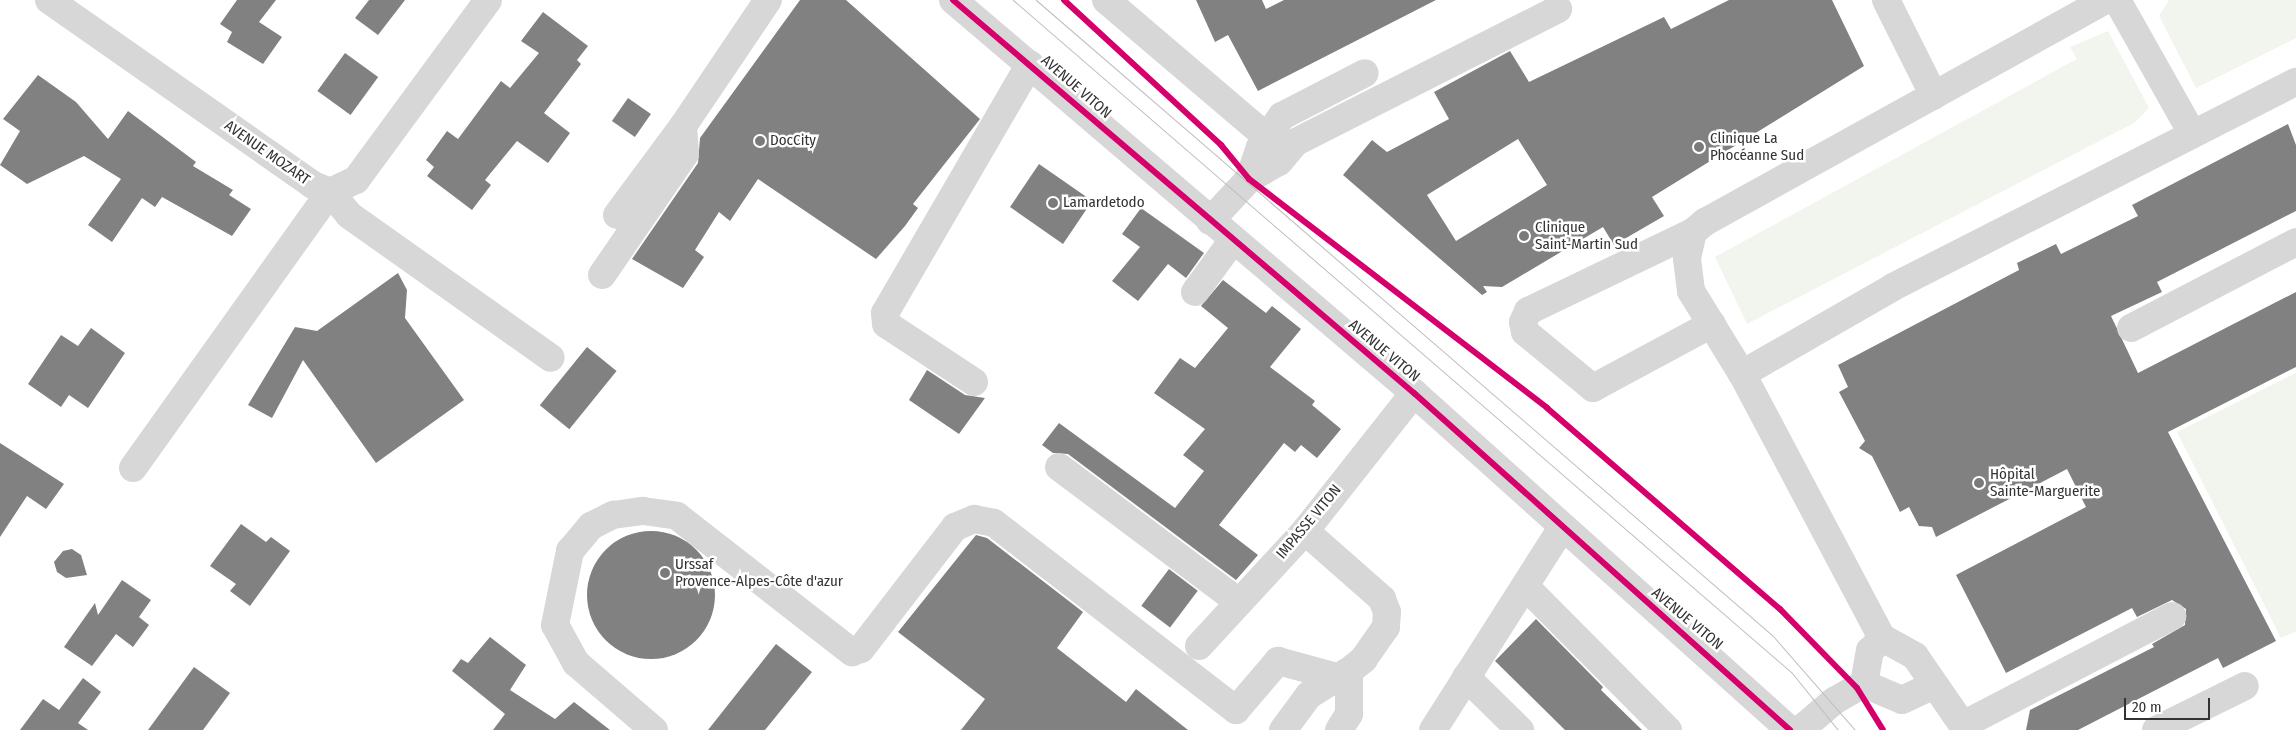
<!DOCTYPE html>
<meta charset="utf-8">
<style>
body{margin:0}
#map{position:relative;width:2296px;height:730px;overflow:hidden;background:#fff;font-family:"Fira Sans Condensed",sans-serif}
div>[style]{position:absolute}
.green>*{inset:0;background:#f1f5ed}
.building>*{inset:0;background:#818181;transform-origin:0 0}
.round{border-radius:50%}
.minor>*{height:28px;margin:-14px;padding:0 14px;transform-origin:14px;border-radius:14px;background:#d7d7d7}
.tram>*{height:1px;margin:-0.5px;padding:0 0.5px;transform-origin:0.5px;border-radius:0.5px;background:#bebebe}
.cycleway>*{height:6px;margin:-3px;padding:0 3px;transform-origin:3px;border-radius:3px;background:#d6006c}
.dots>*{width:14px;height:14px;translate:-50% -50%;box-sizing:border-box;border:2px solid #fff;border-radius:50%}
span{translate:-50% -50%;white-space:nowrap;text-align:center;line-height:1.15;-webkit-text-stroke:5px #fff;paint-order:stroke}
.street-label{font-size:15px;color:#333}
.poi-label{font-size:15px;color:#333}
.left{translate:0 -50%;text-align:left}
.scale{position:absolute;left:2124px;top:698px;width:86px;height:22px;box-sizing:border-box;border:2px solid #333;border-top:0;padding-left:6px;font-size:15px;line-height:18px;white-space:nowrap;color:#333;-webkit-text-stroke:4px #fff;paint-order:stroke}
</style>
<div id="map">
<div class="green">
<i style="clip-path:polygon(2169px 0,2296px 0,2296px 38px,2196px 88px,2159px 16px)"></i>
<i style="clip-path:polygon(2108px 31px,2149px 108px,2134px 123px,1747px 324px,1715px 257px,2077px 59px,2070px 47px)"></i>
<i style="clip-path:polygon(2296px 373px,2296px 631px,2281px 638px,2177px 432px)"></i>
</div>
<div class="building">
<i style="clip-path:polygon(237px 0,276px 0,259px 22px,282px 37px,263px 64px,227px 42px,232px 32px,220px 24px)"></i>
<i style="clip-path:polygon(369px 0,405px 0,378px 35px,355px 18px)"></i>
<i style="clip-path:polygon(800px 0,846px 0,980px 119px,913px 204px,918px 208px,905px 226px,876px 259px,758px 179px,730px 221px,719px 212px,695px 250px,704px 257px,683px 288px,632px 259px,698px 163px,700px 138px)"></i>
<i style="clip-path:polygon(1196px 0,1262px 0,1266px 9px,1284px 0,1436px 0,1258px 91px,1228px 35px,1215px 42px)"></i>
<i style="clip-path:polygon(evenodd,1729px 0,1832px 0,1864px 66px,1652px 197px,1664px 216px,1614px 245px,1603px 227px,1502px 287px,1483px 286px,1487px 292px,1482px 295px,1343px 175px,1372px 140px,1387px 152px,1449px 119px,1434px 92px,1510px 51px,1529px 82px,1664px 17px,1671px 29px,1729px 0,1518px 139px,1547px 185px,1456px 241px,1427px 195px,1518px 139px)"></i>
<i style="clip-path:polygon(543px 12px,588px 46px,577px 60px,581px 64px,544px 113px,570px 133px,548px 163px,517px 141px,485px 180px,491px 185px,472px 210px,427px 176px,434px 167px,426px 160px,447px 131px,458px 139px,501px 81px,510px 88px,539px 53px,521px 41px)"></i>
<i style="left:345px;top:53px;width:41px;height:47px;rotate:36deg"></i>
<i style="clip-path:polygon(38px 75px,76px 102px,108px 139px,128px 111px,196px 162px,193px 166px,233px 190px,229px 195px,251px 209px,232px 236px,162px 197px,155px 207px,142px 198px,112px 242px,88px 225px,121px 179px,84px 156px,27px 184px,0 165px,20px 131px,3px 119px)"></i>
<i style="left:628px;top:98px;width:28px;height:28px;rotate:35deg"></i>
<i style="clip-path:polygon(2288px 124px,2296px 145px,2296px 211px,2157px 282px,2162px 292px,2111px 316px,2138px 373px,2296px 292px,2296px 367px,2168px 432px,2276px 641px,2223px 668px,2218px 658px,2078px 730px,2026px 730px,2030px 710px,2154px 647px,2152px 644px,2185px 625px,2186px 609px,2172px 600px,2137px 617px,2132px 608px,2006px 673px,1956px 575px,2086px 507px,2067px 469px,1936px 537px,1932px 527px,1919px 526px,1909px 507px,1900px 512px,1872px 456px,1859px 448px,1865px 441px,1839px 392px,1848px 387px,1838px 365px,2019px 270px,2017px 263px,2056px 244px,2061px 254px,2138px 216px,2132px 205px)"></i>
<i style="clip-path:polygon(1039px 164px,1088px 198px,1088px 207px,1063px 244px,1010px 207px)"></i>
<i style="clip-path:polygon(1141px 208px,1204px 253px,1186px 278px,1168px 264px,1138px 301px,1112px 281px,1140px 247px,1122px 234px)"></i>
<i style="clip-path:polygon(398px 273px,407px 290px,405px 318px,464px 400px,376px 463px,303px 360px,272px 418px,248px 405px,295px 327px,317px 331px)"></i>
<i style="clip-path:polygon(1223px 280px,1266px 313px,1272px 306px,1301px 329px,1270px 367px,1315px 401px,1312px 405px,1341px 429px,1317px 458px,1301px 445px,1295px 452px,1284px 443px,1219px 525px,1258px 555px,1236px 580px,1068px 454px,1053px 453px,1042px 445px,1059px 423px,1175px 508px,1204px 471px,1183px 455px,1205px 429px,1154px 393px,1180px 358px,1195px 368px,1228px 328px,1201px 306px)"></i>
<i style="clip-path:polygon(91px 328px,125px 353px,88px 408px,69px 395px,61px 407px,28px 384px,61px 335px,78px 346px)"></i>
<i style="left:587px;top:347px;width:38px;height:75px;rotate:39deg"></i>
<i style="clip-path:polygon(927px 370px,965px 395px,985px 398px,959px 434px,909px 400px)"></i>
<i style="clip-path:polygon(0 443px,64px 484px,46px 509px,27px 496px,0 537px)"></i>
<i style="clip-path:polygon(241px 524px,266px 542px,271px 537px,290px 551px,250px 606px,230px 591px,236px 584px,210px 566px)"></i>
<i class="round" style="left:587px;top:531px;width:128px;height:128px"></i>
<i style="clip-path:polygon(976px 535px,987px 538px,1083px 612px,1057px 648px,1126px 702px,1136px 689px,1188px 730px,961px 730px,985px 699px,898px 632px)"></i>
<i style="clip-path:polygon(72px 549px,81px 555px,87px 575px,66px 578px,57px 572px,54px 562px,63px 551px)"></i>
<i style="left:1169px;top:569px;width:36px;height:46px;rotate:37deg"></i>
<i style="clip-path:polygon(122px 580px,151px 600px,139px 617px,149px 625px,133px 647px,116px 634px,92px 666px,64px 647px,95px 603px,98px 615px)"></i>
<i style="clip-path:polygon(1536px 619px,1603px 687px,1601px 690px,1642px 730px,1565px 730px,1495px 661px)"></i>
<i style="clip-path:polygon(490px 637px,526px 665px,510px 690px,555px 719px,574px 702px,610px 730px,493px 730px,505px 714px,452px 671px,461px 659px,468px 663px)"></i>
<i style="clip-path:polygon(776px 644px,812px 672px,765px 730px,708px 730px)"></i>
<i style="clip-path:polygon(194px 667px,230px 693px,203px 730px,148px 730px)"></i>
<i style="clip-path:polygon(83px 678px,101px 692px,78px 723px,88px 730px,20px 730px,43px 699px,59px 710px)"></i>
</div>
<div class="minor">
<i style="left:49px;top:0;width:322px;rotate:35deg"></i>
<i style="left:313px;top:185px;width:18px;rotate:22deg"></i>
<i style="left:330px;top:192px;width:29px;rotate:-25deg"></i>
<i style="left:356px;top:180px;width:223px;rotate:-53.7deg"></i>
<i style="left:953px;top:0;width:606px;rotate:40.45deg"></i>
<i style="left:1414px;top:393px;width:505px;rotate:41.87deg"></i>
<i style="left:1106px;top:0;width:211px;rotate:40.4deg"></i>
<i style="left:1886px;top:0;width:107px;rotate:63.4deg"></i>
<i style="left:2117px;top:0;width:153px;rotate:60.6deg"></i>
<i style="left:1249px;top:179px;width:34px;rotate:-30deg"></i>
<i style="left:1279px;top:162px;width:26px;rotate:-50deg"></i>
<i style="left:1296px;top:142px;width:294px;rotate:-26.9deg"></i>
<i style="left:617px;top:215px;width:111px;rotate:-53.4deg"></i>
<i style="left:1210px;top:221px;width:57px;rotate:-47.1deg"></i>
<i style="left:1249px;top:179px;width:34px;rotate:-71deg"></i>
<i style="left:1260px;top:147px;width:38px;rotate:-55deg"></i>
<i style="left:1282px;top:116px;width:93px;rotate:-27.4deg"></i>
<i style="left:1693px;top:232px;width:183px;rotate:154.4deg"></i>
<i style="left:1528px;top:311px;width:12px;rotate:114deg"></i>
<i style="left:1523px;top:322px;width:10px;rotate:79deg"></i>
<i style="left:1525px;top:332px;width:88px;rotate:39.5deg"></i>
<i style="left:1593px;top:388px;width:135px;rotate:-28.3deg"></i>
<i style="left:602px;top:275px;width:147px;rotate:-55.6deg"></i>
<i style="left:685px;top:154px;width:28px;rotate:-94deg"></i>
<i style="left:683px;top:126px;width:152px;rotate:-56deg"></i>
<i style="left:1195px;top:292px;width:64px;rotate:-53.8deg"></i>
<i style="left:2131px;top:328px;width:186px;rotate:-27.5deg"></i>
<i style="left:1742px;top:374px;width:174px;rotate:-29.9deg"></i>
<i style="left:1893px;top:287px;width:452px;rotate:-27deg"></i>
<i style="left:974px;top:382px;width:105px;rotate:-146.6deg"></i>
<i style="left:886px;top:324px;width:11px;rotate:-95deg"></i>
<i style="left:885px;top:313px;width:288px;rotate:-59.8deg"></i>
<i style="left:1059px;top:467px;width:225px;rotate:36.9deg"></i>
<i style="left:133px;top:468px;width:339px;rotate:-54.5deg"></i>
<i style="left:330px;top:192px;width:30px;rotate:50deg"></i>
<i style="left:349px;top:215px;width:247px;rotate:35.3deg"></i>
<i style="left:1305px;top:531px;width:103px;rotate:41.4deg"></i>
<i style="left:1382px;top:599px;width:14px;rotate:69deg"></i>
<i style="left:1387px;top:612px;width:15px;rotate:94deg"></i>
<i style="left:1386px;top:627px;width:39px;rotate:125deg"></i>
<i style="left:1364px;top:659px;width:19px;rotate:141deg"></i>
<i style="left:1349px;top:671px;width:43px;rotate:90deg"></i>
<i style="left:1349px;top:714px;width:19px;rotate:122deg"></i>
<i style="left:1525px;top:586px;width:203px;rotate:45.2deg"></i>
<i style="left:1199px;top:646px;width:156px;rotate:-47.3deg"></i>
<i style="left:1305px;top:531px;width:176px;rotate:-51.7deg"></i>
<i style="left:1466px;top:677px;width:76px;rotate:44.5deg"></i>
<i style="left:1864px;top:684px;width:34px;rotate:-80deg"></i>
<i style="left:1870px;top:651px;width:18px;rotate:-47deg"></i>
<i style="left:1963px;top:725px;width:236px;rotate:-27.5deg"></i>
<i style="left:654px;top:730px;width:103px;rotate:-139.3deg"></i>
<i style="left:576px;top:663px;width:43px;rotate:-118.9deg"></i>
<i style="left:555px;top:625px;width:76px;rotate:-78.5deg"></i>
<i style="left:570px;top:551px;width:33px;rotate:-50deg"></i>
<i style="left:591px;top:526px;width:25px;rotate:-27deg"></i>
<i style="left:613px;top:515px;width:30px;rotate:-8deg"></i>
<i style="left:643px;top:511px;width:34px;rotate:8deg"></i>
<i style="left:677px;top:516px;width:222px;rotate:37.9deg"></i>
<i style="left:852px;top:652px;width:9px;rotate:-18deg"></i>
<i style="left:861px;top:649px;width:154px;rotate:-52.4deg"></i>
<i style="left:955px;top:527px;width:21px;rotate:-23deg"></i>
<i style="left:974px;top:519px;width:20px;rotate:11deg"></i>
<i style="left:994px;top:523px;width:306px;rotate:37.7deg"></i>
<i style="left:1236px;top:710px;width:65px;rotate:-49.4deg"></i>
<i style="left:1278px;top:661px;width:61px;rotate:15.2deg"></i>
<i style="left:1283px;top:730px;width:44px;rotate:-53.4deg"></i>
<i style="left:1309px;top:695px;width:42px;rotate:-31.4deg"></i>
<i style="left:1433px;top:730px;width:238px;rotate:-57.5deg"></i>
<i style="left:1800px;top:730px;width:45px;rotate:-40.5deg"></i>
<i style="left:1834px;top:701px;width:34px;rotate:-30deg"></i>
<i style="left:1864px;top:684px;width:41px;rotate:22.8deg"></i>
<i style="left:1902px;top:700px;width:33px;rotate:-25deg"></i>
<i style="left:1966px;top:730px;width:90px;rotate:-124.6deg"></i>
<i style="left:1915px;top:656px;width:38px;rotate:-151deg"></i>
<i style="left:1882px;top:638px;width:299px;rotate:-117.9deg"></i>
<i style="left:1742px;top:374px;width:97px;rotate:-121.6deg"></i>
<i style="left:1691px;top:291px;width:33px;rotate:-97deg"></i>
<i style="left:1687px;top:258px;width:27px;rotate:-77deg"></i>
<i style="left:1693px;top:232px;width:16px;rotate:-40deg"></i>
<i style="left:1705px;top:222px;width:457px;rotate:-29deg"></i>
<i style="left:2156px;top:730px;width:99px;rotate:-26.3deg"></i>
</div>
<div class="tram">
<i style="left:1013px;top:0;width:1029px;rotate:40.82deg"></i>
<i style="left:1792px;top:673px;width:73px;rotate:51.1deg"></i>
<i style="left:1036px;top:0;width:973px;rotate:40.79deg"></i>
<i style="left:1773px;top:636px;width:125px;rotate:48.9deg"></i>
</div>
<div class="cycleway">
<i style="left:953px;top:0;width:606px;rotate:40.45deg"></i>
<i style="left:1414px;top:393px;width:505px;rotate:41.87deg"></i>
<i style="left:1064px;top:0;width:214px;rotate:42.7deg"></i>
<i style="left:1221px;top:145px;width:44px;rotate:50.5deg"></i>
<i style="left:1249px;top:179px;width:376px;rotate:37.5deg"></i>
<i style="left:1547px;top:408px;width:308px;rotate:40.8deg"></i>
<i style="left:1780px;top:609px;width:110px;rotate:45.7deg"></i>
<i style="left:1857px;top:688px;width:49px;rotate:58.2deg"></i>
</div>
<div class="dots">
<i style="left:760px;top:141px;background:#7a7a7a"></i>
<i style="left:1699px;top:147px;background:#7a7a7a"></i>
<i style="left:1053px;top:203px;background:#7a7a7a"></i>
<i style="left:1524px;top:236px;background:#7a7a7a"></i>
<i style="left:1979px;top:483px;background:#7a7a7a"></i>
<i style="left:665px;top:573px;background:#7a7a7a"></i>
</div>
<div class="street-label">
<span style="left:1076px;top:87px;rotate:41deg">AVENUE VITON</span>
<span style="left:267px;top:153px;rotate:35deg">AVENUE MOZART</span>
<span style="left:1384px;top:351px;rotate:40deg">AVENUE VITON</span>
<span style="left:1309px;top:522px;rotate:-50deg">IMPASSE VITON</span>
<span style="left:1687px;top:619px;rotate:40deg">AVENUE VITON</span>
</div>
<div class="poi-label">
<span class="left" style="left:1710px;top:147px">Clinique La<br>Phocéanne Sud</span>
<span class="left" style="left:770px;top:141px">DocCity</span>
<span class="left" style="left:1063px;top:203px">Lamardetodo</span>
<span class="left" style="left:1535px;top:236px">Clinique<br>Saint-Martin Sud</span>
<span class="left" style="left:1990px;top:483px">Hôpital<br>Sainte-Marguerite</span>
<span class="left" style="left:675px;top:573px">Urssaf<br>Provence-Alpes-Côte d'azur</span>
</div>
<div class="scale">20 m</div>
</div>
